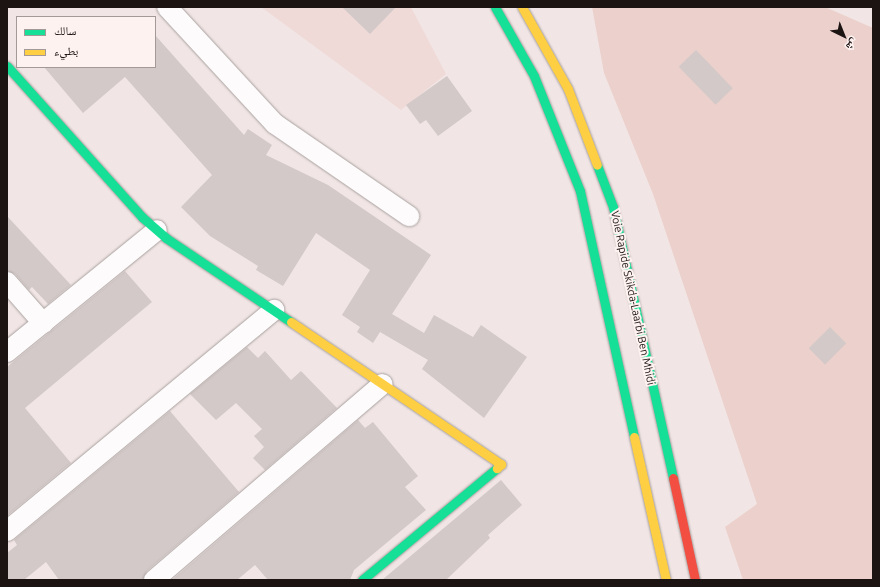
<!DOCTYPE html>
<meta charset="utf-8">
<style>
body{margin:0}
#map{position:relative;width:880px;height:587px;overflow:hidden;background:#f1e6e5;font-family:Ubuntu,"Noto Naskh Arabic",sans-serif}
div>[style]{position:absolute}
.built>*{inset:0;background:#efdad7}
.green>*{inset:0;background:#ecd0cc}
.building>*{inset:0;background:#d2c9c8;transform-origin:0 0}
.roads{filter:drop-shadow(0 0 1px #a8a09f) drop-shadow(0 0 1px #a8a09f)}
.street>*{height:20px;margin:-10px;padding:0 10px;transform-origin:10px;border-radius:10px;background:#fdfbfb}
.fast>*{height:9px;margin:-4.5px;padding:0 4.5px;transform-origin:4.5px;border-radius:4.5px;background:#16e098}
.slow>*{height:9px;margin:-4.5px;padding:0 4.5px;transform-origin:4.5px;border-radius:4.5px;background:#ffcf43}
.jam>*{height:9px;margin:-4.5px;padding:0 4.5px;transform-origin:4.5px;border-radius:4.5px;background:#f24e42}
span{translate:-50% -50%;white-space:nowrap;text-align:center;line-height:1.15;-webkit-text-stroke:4px #fef2f0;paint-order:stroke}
.street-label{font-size:11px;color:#1b1413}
.frame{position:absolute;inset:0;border:8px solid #1b1413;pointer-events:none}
.legend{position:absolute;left:16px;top:16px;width:140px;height:52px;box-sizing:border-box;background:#fef2f0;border:1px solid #a39998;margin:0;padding:5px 7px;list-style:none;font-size:12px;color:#1b1413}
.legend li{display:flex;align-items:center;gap:8px;height:20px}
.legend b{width:20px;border:1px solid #a39998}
.north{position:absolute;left:824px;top:16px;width:40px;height:40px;-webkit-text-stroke:3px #fef2f0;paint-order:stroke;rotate:137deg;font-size:11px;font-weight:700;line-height:16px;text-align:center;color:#1b1413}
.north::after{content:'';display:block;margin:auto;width:14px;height:18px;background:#1b1413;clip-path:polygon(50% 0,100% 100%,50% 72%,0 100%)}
</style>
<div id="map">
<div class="built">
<i style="clip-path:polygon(261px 7px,411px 7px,446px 74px,401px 110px)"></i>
</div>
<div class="green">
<i style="clip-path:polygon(592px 7px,825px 7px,873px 28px,873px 580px,743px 580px,725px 527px,757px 504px,653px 194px,604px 73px)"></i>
</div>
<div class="building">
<i style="clip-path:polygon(342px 7px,396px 7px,370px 34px)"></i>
<i style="clip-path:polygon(155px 35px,244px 135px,248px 129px,272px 145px,266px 155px,328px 185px,431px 255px,392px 314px,424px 333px,434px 315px,473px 337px,481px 325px,527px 357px,484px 418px,422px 369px,428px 360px,380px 332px,373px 343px,357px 332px,360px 327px,342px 315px,370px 270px,316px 233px,283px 286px,256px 270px,258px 266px,210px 236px,181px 207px,212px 175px,125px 77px,83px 113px,44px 67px,155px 67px)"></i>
<i style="left:696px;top:50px;width:53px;height:24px;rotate:46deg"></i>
<i style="clip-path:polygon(447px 76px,472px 111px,438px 136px,426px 120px,420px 124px,406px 105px)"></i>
<i style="clip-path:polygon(7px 216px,71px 285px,48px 304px,32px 287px,29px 290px,15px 274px,7px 271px)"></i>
<i style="clip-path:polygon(125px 271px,152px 302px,25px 408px,71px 463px,7px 516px,7px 367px)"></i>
<i style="left:830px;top:327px;width:23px;height:30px;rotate:45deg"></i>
<i style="clip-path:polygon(247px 347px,258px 358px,265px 351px,291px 380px,301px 371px,337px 408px,265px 470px,253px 458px,264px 447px,254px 436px,262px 429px,236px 403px,216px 420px,190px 394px)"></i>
<i style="clip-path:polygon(170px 411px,239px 492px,147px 571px,143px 580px,59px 580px,46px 562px,24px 580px,7px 580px,7px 553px,17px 545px,14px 540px)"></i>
<i style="clip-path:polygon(358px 420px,365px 428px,373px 422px,418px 476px,405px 487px,426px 510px,354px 570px,350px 580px,268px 580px,255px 565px,237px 580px,172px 580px)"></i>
<i style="clip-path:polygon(501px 480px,522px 505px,488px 535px,490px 538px,446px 580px,382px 580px)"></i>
</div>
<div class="roads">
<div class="street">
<i style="left:167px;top:7px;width:159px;rotate:47.3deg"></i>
<i style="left:275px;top:124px;width:163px;rotate:34.5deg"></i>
<i style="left:7px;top:282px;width:55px;rotate:48.7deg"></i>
<i style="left:7px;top:352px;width:193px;rotate:-39.1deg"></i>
<i style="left:7px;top:531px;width:347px;rotate:-39.6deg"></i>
<i style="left:154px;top:580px;width:301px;rotate:-40.6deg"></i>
</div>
<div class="fast">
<i style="left:495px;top:7px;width:79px;rotate:60.5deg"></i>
<i style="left:534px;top:76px;width:124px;rotate:68.2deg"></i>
<i style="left:580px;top:191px;width:252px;rotate:77.6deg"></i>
<i style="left:7px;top:66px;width:203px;rotate:48.2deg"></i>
<i style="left:142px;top:217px;width:32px;rotate:41deg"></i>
<i style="left:166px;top:238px;width:151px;rotate:33.9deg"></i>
<i style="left:597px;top:165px;width:45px;rotate:69.1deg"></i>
<i style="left:613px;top:207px;width:278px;rotate:77.5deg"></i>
<i style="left:362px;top:580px;width:175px;rotate:-39.7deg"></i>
</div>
<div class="slow">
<i style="left:522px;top:7px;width:94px;rotate:60.7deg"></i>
<i style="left:568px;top:89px;width:81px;rotate:69.1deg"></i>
<i style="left:291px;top:322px;width:254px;rotate:34.1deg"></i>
<i style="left:501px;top:464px;width:6px;rotate:135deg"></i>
<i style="left:634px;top:437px;width:147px;rotate:77.4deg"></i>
</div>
<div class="jam">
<i style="left:673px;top:478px;width:104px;rotate:77.8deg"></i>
</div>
</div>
<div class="street-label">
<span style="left:633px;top:298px;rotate:78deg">Voie Rapide Skikda-Laarbi Ben Mhidi</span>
</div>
<div class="frame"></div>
<ul class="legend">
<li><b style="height:5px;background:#16e098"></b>سالك</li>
<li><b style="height:5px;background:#ffcf43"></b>بطيء</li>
</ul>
<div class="north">ش</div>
</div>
